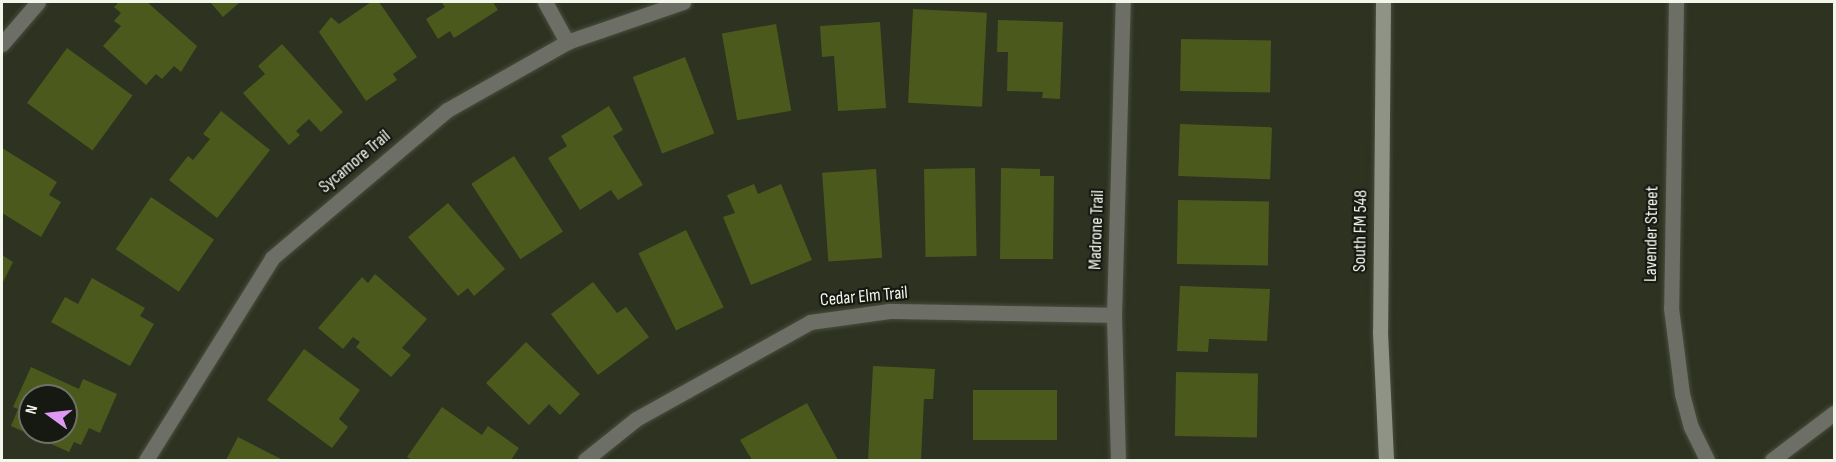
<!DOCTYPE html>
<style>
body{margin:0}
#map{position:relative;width:1836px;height:462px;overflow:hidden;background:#2d3221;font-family:"Sofia Sans Condensed",sans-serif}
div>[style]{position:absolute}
.building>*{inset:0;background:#4c591c;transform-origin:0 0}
.roads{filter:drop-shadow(0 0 2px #494d3d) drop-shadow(0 0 2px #494d3d)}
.minor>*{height:15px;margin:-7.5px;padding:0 7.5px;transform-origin:7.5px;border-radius:7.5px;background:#6d6f67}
.secondary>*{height:15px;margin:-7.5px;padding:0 7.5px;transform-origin:7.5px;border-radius:7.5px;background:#8f9386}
span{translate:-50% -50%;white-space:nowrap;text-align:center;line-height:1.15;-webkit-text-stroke:4.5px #161911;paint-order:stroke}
.street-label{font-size:18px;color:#f3f6eb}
.frame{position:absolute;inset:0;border:3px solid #f3f6eb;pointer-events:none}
.north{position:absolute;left:18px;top:384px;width:60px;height:60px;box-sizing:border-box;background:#161911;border:2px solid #6e7168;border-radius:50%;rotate:285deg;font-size:16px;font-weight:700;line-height:24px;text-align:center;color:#f3f6eb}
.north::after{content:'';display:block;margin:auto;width:21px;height:27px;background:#dd99f3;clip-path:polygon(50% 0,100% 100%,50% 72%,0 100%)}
</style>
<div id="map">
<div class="building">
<i style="clip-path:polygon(119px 2px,147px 2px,197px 46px,181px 72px,174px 66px,162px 79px,156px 74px,146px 85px,103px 46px,121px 26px,114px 21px,121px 13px,114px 7px)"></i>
<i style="clip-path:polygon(210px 2px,240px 2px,223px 17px)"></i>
<i style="clip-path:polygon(371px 2px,379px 2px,417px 57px,393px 74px,397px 80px,366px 101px,319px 32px,331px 17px,339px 24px)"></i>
<i style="clip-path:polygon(441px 2px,493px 2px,498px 10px,454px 38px,450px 31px,438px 39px,426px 19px,445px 7px)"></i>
<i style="left:913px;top:9px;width:74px;height:94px;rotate:3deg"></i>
<i style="clip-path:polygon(998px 20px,1063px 22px,1060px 99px,1042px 98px,1043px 92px,1007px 91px,1008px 52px,997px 52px)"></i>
<i style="clip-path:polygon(880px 22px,886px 108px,838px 111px,834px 56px,822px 57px,820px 26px)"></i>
<i style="left:776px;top:24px;width:88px;height:55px;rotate:80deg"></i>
<i style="left:1181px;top:39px;width:90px;height:52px;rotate:1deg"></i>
<i style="clip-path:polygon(282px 44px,343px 112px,321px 132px,309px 119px,296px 131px,300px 135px,289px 145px,243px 93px,265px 74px,258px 66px)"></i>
<i style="left:67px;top:48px;width:81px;height:68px;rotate:36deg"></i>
<i style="left:685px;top:57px;width:82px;height:56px;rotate:69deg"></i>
<i style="clip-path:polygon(609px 106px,623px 130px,613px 136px,643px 185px,618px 200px,611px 190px,580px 210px,548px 158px,567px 146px,561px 136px)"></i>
<i style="clip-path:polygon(221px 111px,270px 150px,217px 218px,169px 180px,188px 156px,193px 160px,210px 139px,203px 134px)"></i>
<i style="left:1180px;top:124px;width:92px;height:52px;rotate:2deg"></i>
<i style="clip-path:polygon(2px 148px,57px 182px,49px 195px,61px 202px,41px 237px,2px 213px)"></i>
<i style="left:514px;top:156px;width:90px;height:51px;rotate:57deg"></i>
<i style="left:975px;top:168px;width:88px;height:51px;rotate:89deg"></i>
<i style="clip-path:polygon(1001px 168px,1040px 169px,1040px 176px,1054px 176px,1053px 259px,1000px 259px)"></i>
<i style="left:876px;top:169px;width:89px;height:54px;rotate:86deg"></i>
<i style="clip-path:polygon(754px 184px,758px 194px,781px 184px,812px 260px,751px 285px,723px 217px,735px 213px,727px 195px)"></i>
<i style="left:151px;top:197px;width:76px;height:63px;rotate:34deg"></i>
<i style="left:1178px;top:200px;width:91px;height:64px;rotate:1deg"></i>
<i style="clip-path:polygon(448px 203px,505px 269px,474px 296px,468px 288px,458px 296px,408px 237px)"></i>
<i style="left:686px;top:230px;width:86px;height:53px;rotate:64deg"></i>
<i style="clip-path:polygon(2px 255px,13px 262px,2px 284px)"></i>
<i style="clip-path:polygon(375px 274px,427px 319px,402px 348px,411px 355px,391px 377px,356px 347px,360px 342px,353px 337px,343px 349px,318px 328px,362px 277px,368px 283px)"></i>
<i style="clip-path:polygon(92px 278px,145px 308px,140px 316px,154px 324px,130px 366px,51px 322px,65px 297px,78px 304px)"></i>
<i style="clip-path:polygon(593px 282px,617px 313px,626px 307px,649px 337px,598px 375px,551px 314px)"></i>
<i style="clip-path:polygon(1180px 286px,1270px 289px,1267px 341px,1209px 339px,1208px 352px,1177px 351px)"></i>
<i style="clip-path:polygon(526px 342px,580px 394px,560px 415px,549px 404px,529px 425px,486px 383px)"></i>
<i style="clip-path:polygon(304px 349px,360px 390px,339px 419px,348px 427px,332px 448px,267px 400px)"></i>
<i style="clip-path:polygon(873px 366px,935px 369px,933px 399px,924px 399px,921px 460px,868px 460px)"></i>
<i style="clip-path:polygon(evenodd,31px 367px,79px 389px,83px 379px,117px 394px,100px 433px,89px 428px,81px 445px,74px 442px,69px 452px,11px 426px,18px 409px,13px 407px,31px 367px,30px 396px,66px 396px,66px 432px,30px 432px,30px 396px)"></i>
<i style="left:1176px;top:372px;width:82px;height:64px;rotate:1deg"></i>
<i style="left:973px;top:390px;width:84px;height:50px"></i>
<i style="clip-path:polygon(807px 403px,838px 460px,752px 460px,740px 440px)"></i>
<i style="clip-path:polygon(442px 407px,482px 435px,488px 426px,519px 448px,511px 460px,412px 460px,407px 457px)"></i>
<i style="clip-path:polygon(238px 437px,283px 460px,226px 460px)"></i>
</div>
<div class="roads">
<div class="minor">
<i style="left:545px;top:2px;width:46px;rotate:61.2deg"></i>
<i style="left:1676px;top:2px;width:306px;rotate:90.9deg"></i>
<i style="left:1671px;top:308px;width:87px;rotate:82.7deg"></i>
<i style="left:1682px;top:394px;width:34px;rotate:75deg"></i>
<i style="left:1691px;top:427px;width:37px;rotate:64deg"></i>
<i style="left:2px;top:44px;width:55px;rotate:-49.4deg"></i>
<i style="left:146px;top:460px;width:238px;rotate:-58deg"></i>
<i style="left:272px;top:258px;width:229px;rotate:-40.2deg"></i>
<i style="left:447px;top:110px;width:138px;rotate:-29.5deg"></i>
<i style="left:567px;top:42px;width:123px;rotate:-19deg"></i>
<i style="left:585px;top:460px;width:65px;rotate:-38.8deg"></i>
<i style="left:636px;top:419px;width:199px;rotate:-29.1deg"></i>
<i style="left:810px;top:322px;width:80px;rotate:-7.9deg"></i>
<i style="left:889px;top:311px;width:225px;rotate:1deg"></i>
<i style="left:1118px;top:460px;width:145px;rotate:-91.6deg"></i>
<i style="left:1114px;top:315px;width:313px;rotate:-88.4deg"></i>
<i style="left:1772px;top:460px;width:78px;rotate:-37.2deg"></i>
</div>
<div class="secondary">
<i style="left:1383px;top:2px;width:330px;rotate:90.5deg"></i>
<i style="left:1380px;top:332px;width:128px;rotate:87.3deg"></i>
</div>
</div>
<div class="street-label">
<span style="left:355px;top:162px;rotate:-40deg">Sycamore Trail</span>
<span style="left:1097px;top:230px;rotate:-88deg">Madrone Trail</span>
<span style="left:1361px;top:231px;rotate:-89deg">South FM 548</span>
<span style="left:1652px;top:234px;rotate:-89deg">Lavender Street</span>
<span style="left:864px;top:297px;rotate:-5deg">Cedar Elm Trail</span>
</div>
<div class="frame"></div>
<div class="north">N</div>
</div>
